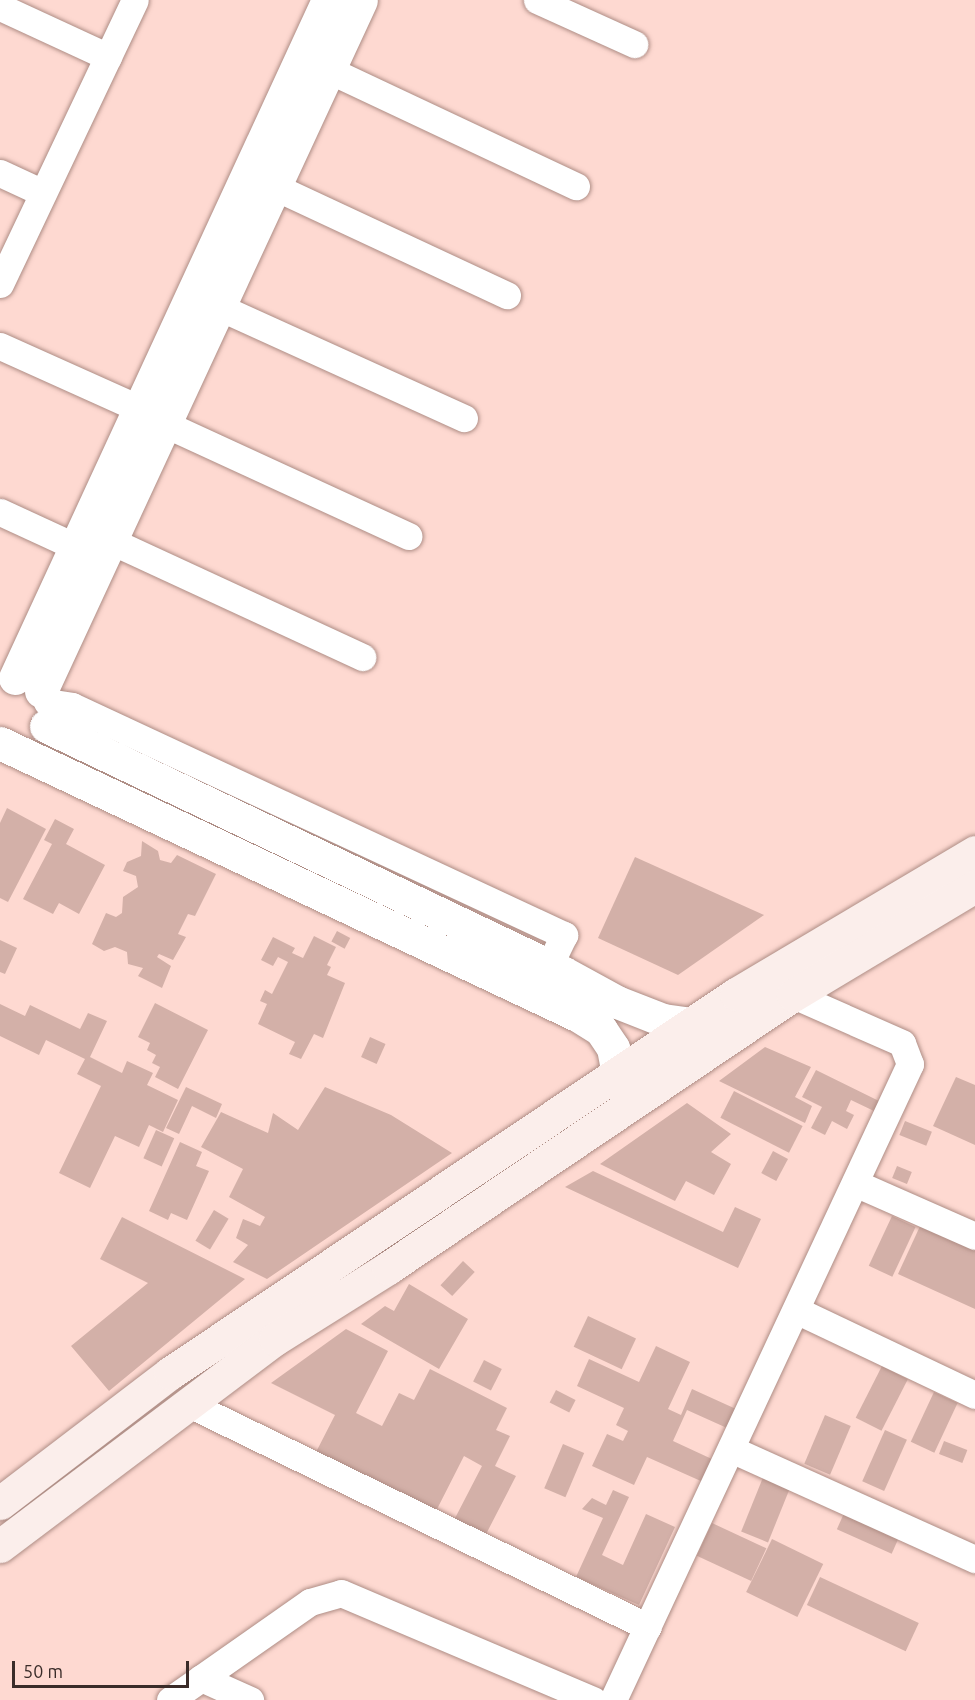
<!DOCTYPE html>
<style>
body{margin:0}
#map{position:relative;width:975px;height:1700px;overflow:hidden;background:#fed9d1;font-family:Ubuntu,sans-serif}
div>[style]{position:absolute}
.building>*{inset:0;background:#d3b0a8;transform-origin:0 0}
.roads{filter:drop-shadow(0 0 2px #ae8d85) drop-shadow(0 0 2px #ae8d85)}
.minor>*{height:27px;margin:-13.5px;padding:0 13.5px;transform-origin:13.5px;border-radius:13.5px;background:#fff}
.tertiary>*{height:33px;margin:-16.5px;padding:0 16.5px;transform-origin:16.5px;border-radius:16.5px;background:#fff}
.secondary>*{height:33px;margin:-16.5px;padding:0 16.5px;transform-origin:16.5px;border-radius:16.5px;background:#fbeeeb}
span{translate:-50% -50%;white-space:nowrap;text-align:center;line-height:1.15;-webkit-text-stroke:6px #fed9d1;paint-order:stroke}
.scale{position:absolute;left:12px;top:1661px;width:177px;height:27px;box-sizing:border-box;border:3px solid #3a2c29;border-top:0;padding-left:8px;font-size:18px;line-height:21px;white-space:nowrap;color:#3a2c29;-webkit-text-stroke:4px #fed9d1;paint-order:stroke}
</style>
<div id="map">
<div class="building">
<i style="clip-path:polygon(7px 808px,46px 829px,8px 902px,0 898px,0 823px)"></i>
<i style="clip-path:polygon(55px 819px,74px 829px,66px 844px,105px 865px,79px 914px,59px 903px,53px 914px,23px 899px,52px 844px,44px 840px)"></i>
<i style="clip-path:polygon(142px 841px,158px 851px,160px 860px,171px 863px,177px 855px,216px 874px,195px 916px,188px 914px,178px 934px,186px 937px,173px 960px,159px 954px,157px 957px,171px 966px,162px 988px,138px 976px,143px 968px,128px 964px,127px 952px,115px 947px,104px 951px,92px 944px,106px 913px,116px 917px,122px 913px,123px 897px,138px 887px,136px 876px,123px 871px,127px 862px,141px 856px)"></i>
<i style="clip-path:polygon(635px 857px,764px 915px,678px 975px,598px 938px)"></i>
<i style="left:337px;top:931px;width:15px;height:12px;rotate:28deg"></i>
<i style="clip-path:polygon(314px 936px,336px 947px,327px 965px,331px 967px,327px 975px,345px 983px,323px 1038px,314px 1034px,301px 1059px,289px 1054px,295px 1042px,258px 1024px,267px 1004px,260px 1001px,265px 990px,272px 994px,288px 962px,278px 957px,273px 966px,261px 960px,273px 937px,295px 948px,292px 953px,303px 958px)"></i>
<i style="clip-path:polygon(0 940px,17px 948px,5px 974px,0 972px)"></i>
<i style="clip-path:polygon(155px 1003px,208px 1030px,178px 1089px,155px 1077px,160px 1067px,152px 1063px,156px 1055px,147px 1050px,150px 1043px,138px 1037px)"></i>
<i style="clip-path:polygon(0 1004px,25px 1016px,30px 1005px,80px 1029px,88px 1013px,107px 1021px,90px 1057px,122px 1073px,127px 1061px,153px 1073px,147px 1085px,178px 1100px,163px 1132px,149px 1125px,139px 1147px,115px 1136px,90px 1188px,59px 1173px,101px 1086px,77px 1074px,85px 1059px,46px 1040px,39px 1055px,0 1036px)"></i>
<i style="left:370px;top:1037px;width:17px;height:22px;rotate:24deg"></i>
<i style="clip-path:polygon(765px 1047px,811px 1067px,795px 1097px,812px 1106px,805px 1123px,719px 1081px)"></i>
<i style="clip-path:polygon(816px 1070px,879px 1101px,874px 1111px,851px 1100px,846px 1111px,854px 1115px,847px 1129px,832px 1121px,825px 1135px,811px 1128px,822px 1107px,802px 1097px)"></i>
<i style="clip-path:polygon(956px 1077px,975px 1085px,975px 1145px,933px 1126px)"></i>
<i style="clip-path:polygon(186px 1087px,222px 1104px,216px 1118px,192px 1106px,179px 1134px,166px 1128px)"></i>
<i style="clip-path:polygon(325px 1087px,391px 1115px,452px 1153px,267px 1279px,233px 1262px,248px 1245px,236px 1238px,243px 1219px,260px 1226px,265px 1217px,229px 1197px,243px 1169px,201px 1147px,221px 1112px,268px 1133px,273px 1113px,298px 1130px)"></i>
<i style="left:734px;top:1091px;width:77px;height:30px;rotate:27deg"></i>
<i style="clip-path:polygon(687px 1103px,731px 1134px,711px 1152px,731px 1164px,714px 1195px,686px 1181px,675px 1201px,600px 1164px)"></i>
<i style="left:905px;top:1121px;width:29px;height:15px;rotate:22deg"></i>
<i style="left:156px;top:1130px;width:20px;height:31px;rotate:24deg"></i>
<i style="clip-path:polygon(180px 1142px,202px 1152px,196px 1166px,209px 1171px,187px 1220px,171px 1213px,168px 1220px,149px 1211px)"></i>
<i style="left:773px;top:1151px;width:17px;height:25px;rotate:28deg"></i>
<i style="left:897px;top:1166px;width:16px;height:13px;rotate:22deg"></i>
<i style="clip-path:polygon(593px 1171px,723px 1232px,735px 1207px,761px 1219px,738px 1268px,565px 1187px)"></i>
<i style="left:214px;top:1210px;width:17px;height:36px;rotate:31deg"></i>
<i style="left:892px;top:1216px;width:26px;height:55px;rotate:25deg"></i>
<i style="clip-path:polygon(122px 1217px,245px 1279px,109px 1391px,71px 1346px,148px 1283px,100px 1259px)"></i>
<i style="clip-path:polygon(921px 1224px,975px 1248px,975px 1309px,898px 1274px)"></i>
<i style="left:463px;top:1261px;width:16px;height:33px;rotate:43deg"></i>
<i style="clip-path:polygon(409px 1284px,468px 1319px,439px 1369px,361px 1324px,385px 1306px,394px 1311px)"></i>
<i style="left:588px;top:1316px;width:53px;height:34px;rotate:25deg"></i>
<i style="clip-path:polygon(346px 1329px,388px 1351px,356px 1413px,382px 1426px,399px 1393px,414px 1400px,430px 1369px,507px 1408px,496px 1430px,510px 1436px,495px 1466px,516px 1476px,483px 1540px,452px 1524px,482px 1466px,464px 1456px,433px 1517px,314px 1456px,335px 1415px,271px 1383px)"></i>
<i style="clip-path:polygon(656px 1346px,690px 1362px,668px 1409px,681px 1415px,692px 1389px,736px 1409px,727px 1428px,687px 1410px,673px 1441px,714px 1460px,703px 1482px,647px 1457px,634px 1485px,592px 1466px,607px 1434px,623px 1441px,628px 1431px,616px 1425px,624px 1408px,577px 1386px,589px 1359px,639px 1382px)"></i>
<i style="left:484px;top:1360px;width:20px;height:24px;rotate:27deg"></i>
<i style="left:882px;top:1366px;width:29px;height:58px;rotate:27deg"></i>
<i style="left:556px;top:1390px;width:22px;height:14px;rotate:27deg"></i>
<i style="left:934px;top:1392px;width:26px;height:55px;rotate:25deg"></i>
<i style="left:825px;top:1415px;width:28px;height:53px;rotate:23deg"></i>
<i style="left:885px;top:1430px;width:24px;height:56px;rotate:24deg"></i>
<i style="left:944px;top:1441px;width:25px;height:14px;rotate:21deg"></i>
<i style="left:563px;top:1444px;width:23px;height:48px;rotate:23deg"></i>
<i style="left:764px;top:1475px;width:29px;height:61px;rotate:22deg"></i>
<i style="clip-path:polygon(613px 1490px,629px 1497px,602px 1555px,623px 1565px,646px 1514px,675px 1527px,639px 1605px,576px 1577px,603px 1518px,582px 1509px,592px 1498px,606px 1505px)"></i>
<i style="left:845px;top:1511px;width:60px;height:20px;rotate:24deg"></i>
<i style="left:712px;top:1523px;width:60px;height:36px;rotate:25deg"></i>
<i style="left:772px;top:1539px;width:57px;height:59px;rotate:26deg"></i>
<i style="left:820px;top:1577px;width:109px;height:31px;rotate:25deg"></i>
</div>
<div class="roads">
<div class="minor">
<i style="left:537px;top:0;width:107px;rotate:24.4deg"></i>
<i style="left:0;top:7px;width:119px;rotate:24.8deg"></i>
<i style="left:329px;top:70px;width:273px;rotate:25.2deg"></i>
<i style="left:0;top:173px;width:47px;rotate:24.9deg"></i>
<i style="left:275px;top:187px;width:256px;rotate:25deg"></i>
<i style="left:0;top:284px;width:314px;rotate:-64.6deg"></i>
<i style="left:219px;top:307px;width:269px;rotate:24.4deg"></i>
<i style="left:0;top:346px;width:154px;rotate:24.2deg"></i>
<i style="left:165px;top:424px;width:268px;rotate:24.7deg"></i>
<i style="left:0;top:512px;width:84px;rotate:24.7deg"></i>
<i style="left:111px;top:541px;width:277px;rotate:24.8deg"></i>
<i style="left:47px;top:702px;width:25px;rotate:9deg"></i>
<i style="left:72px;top:706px;width:543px;rotate:24.96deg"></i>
<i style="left:564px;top:935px;width:34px;rotate:116deg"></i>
<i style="left:855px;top:1183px;width:131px;rotate:23.8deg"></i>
<i style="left:796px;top:1310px;width:198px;rotate:25.4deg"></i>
<i style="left:189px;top:1404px;width:510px;rotate:25.91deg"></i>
<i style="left:731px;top:1449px;width:268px;rotate:24.3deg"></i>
<i style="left:201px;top:1678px;width:54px;rotate:24.2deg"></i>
<i style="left:170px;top:1700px;width:171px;rotate:-35deg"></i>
<i style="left:310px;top:1602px;width:32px;rotate:-16deg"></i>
<i style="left:341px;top:1593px;width:274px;rotate:23deg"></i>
<i style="left:613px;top:1700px;width:702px;rotate:-64.97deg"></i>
<i style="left:910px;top:1064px;width:22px;rotate:-111deg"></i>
<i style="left:902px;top:1043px;width:119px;rotate:-156.2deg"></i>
</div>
<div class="tertiary">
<i style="left:15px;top:678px;width:747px;rotate:-65.22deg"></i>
<i style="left:41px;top:691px;width:761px;rotate:-65.15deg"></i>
<i style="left:46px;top:726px;width:572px;rotate:25.49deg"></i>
<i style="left:562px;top:972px;width:63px;rotate:28.6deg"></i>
<i style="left:617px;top:1002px;width:49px;rotate:21.4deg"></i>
<i style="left:663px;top:1020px;width:29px;rotate:8deg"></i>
<i style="left:0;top:743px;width:640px;rotate:25.24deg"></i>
<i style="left:579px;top:1016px;width:26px;rotate:32deg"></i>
<i style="left:601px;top:1030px;width:22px;rotate:56deg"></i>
<i style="left:613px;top:1048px;width:25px;rotate:79deg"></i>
</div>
<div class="secondary">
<i style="left:0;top:1503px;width:214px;rotate:-37.4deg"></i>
<i style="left:170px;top:1373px;width:681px;rotate:-33.81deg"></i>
<i style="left:736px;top:994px;width:278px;rotate:-30.7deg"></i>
<i style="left:0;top:1546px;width:344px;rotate:-37deg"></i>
<i style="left:275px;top:1339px;width:133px;rotate:-32.1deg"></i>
<i style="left:388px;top:1268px;width:488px;rotate:-34deg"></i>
<i style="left:793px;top:995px;width:212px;rotate:-30.9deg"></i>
</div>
</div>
<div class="scale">50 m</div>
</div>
